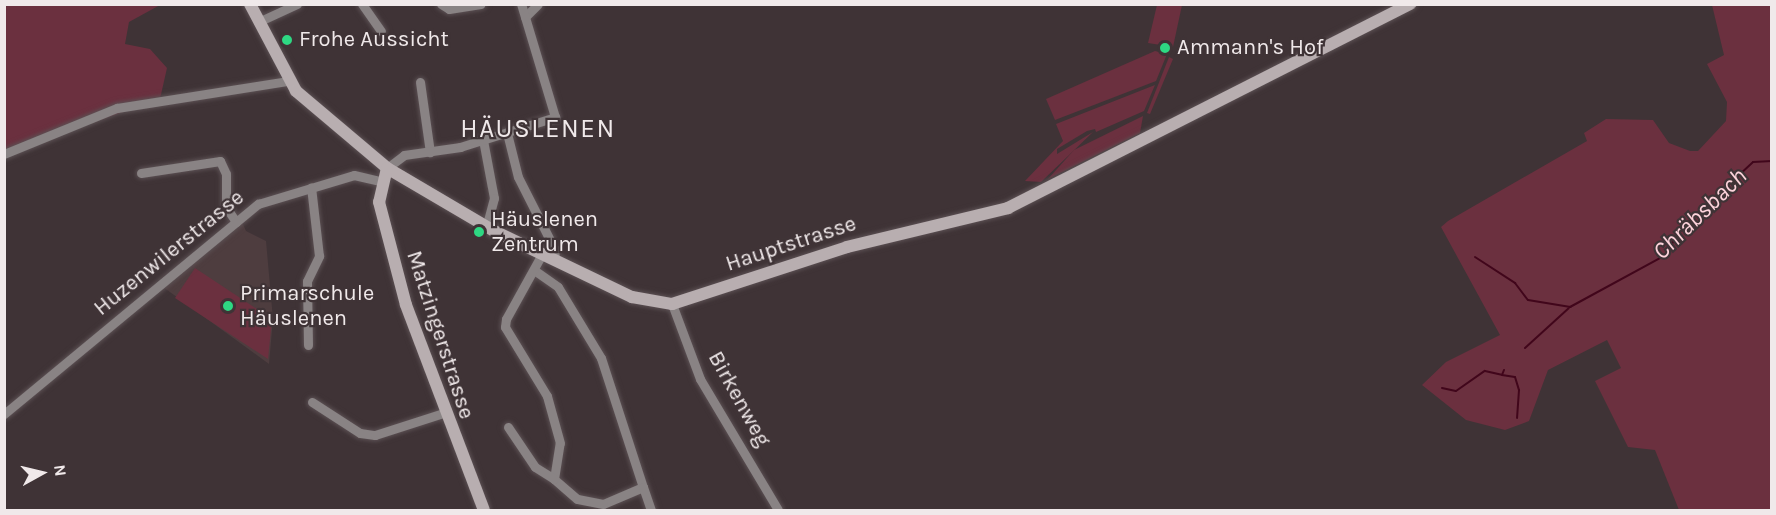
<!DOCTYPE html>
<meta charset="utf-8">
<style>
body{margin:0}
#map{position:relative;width:1776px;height:515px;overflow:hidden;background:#3f3336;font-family:Karla,sans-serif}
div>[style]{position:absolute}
.built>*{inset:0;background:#4e3d3f}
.green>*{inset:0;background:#6b303f}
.stream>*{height:2px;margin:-1px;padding:0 1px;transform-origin:1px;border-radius:1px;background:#41061b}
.roads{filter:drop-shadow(0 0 2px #5b5053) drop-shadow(0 0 2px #5b5053)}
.street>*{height:9px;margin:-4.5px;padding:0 4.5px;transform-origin:4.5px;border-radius:4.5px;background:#898384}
.secondary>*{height:12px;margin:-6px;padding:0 6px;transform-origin:6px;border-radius:6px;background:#b8aeb0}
.dots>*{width:16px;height:16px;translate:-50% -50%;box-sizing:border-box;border:3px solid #3f3336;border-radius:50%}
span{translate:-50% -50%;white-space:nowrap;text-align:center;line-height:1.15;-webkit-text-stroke:4.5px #3f3336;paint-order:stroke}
.poi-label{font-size:22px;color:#f0e9ea}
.left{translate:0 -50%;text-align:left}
.street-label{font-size:22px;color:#f0e9ea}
.water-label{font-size:24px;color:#fdd3db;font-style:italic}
.quarter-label{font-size:26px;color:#f0e9ea;letter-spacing:1.5px}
.frame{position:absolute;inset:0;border:6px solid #f0e9ea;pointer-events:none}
.north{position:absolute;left:12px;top:443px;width:60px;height:60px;-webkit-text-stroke:4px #3f3336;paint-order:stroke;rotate:82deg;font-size:16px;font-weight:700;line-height:24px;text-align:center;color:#f0e9ea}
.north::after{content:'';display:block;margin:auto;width:21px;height:27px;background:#f0e9ea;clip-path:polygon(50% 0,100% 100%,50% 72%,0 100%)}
</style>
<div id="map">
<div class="built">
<i style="clip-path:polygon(242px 222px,246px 231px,266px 241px,273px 319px,269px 364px,163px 287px)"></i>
</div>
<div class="green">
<i style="clip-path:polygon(5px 5px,160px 5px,129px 22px,125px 44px,150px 49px,167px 68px,160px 99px,5px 154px)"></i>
<i style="clip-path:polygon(1157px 5px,1182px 5px,1173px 47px,1148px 43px)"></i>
<i style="clip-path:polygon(1712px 5px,1771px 5px,1771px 510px,1679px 510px,1655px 450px,1628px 447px,1595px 381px,1621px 368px,1607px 340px,1548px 370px,1529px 421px,1505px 430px,1466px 420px,1422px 385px,1446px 362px,1500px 335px,1441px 227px,1448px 221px,1587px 141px,1584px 133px,1606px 119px,1653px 120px,1669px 143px,1690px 151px,1698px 151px,1726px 121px,1727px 102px,1707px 64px,1724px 55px)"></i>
<i style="clip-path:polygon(1155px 51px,1167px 54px,1156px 81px,1055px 120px,1046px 99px)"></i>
<i style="clip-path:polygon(1169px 57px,1173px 59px,1150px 114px,1147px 113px)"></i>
<i style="clip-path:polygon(1155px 85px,1144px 111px,1096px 132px,1095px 129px,1087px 131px,1057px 149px,1057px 154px,1093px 132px,1041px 182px,1025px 181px,1063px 141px,1056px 124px)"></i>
<i style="clip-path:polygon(1143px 116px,1140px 133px,1048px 179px,1074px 150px)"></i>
<i style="clip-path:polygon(195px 268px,272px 319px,268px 359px,175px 298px)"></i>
</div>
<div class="stream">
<i style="left:1475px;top:257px;width:48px;rotate:33deg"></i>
<i style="left:1515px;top:283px;width:21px;rotate:53deg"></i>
<i style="left:1528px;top:300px;width:43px;rotate:9.5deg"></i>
<i style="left:1570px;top:307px;width:107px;rotate:-28.5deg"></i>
<i style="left:1664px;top:256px;width:33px;rotate:-57deg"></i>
<i style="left:1682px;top:228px;width:97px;rotate:-42.9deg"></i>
<i style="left:1753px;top:162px;width:19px;rotate:-3deg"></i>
<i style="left:1525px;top:348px;width:59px;rotate:-42.3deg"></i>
<i style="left:1504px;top:370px;width:5px;rotate:112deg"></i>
<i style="left:1502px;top:375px;width:13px;rotate:9deg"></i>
<i style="left:1515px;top:377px;width:14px;rotate:73deg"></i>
<i style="left:1519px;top:390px;width:28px;rotate:94deg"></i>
<i style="left:1442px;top:388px;width:14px;rotate:12deg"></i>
<i style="left:1456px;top:391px;width:35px;rotate:-35deg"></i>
<i style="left:1485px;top:371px;width:17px;rotate:13deg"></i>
</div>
<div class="roads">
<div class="street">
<i style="left:362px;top:4px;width:33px;rotate:55deg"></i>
<i style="left:441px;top:4px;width:9px;rotate:32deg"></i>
<i style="left:449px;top:9px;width:32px;rotate:-9deg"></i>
<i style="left:525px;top:17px;width:18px;rotate:-45deg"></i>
<i style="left:258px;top:22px;width:43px;rotate:-24.8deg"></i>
<i style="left:420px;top:82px;width:71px;rotate:81.9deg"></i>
<i style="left:507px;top:133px;width:45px;rotate:76deg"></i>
<i style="left:518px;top:177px;width:80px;rotate:63.1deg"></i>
<i style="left:554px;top:248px;width:12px;rotate:85deg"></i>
<i style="left:483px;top:140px;width:59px;rotate:79.3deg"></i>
<i style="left:494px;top:198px;width:30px;rotate:105deg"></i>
<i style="left:4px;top:154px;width:122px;rotate:-22.2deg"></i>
<i style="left:117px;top:108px;width:172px;rotate:-9deg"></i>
<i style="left:387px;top:168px;width:21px;rotate:-37deg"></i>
<i style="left:404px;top:155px;width:57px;rotate:-8.1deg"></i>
<i style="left:460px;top:147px;width:100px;rotate:-17.5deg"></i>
<i style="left:555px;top:117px;width:118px;rotate:-106.7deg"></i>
<i style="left:141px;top:173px;width:80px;rotate:-8.6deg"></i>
<i style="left:220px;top:161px;width:14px;rotate:65deg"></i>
<i style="left:226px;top:174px;width:33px;rotate:90deg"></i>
<i style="left:226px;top:207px;width:18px;rotate:56deg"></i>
<i style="left:534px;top:270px;width:29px;rotate:35deg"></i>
<i style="left:558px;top:287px;width:83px;rotate:58.8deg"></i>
<i style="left:601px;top:358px;width:136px;rotate:72deg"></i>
<i style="left:643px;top:487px;width:43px;rotate:157deg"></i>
<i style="left:603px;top:504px;width:26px;rotate:-169deg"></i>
<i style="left:577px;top:499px;width:30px;rotate:-139deg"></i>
<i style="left:554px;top:479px;width:36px;rotate:-81deg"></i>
<i style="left:560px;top:443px;width:49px;rotate:-105.5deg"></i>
<i style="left:547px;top:396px;width:81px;rotate:-121.3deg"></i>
<i style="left:505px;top:327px;width:8px;rotate:-83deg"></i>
<i style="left:506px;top:319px;width:74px;rotate:-61deg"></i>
<i style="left:672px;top:304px;width:80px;rotate:69.5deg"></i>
<i style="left:700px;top:379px;width:152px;rotate:59.2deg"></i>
<i style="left:308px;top:345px;width:64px;rotate:-90.9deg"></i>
<i style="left:307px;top:281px;width:28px;rotate:-64deg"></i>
<i style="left:319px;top:256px;width:69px;rotate:-96.6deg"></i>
<i style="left:312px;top:402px;width:57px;rotate:32.9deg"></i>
<i style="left:360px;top:433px;width:15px;rotate:8deg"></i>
<i style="left:375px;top:435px;width:71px;rotate:-17.9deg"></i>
<i style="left:4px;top:414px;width:330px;rotate:-39.6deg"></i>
<i style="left:258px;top:204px;width:100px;rotate:-16.8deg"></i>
<i style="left:354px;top:175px;width:28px;rotate:13deg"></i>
<i style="left:508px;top:427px;width:48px;rotate:56deg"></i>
<i style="left:535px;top:467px;width:22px;rotate:32deg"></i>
<i style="left:643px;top:487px;width:24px;rotate:71deg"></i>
</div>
<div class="secondary">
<i style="left:250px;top:4px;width:98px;rotate:62.1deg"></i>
<i style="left:296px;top:91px;width:119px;rotate:40.2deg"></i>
<i style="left:387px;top:168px;width:124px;rotate:30.5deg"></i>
<i style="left:494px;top:231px;width:153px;rotate:25.6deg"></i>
<i style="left:632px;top:297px;width:41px;rotate:9.9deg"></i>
<i style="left:672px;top:304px;width:184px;rotate:-18deg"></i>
<i style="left:847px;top:247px;width:166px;rotate:-13.6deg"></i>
<i style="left:1008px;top:208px;width:451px;rotate:-26.9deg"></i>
<i style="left:387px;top:168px;width:35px;rotate:103deg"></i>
<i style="left:379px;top:202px;width:106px;rotate:75.3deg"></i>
<i style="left:406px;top:305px;width:219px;rotate:69.2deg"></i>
</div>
</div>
<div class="dots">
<i style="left:287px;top:40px;background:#2ed883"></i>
<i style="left:1165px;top:48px;background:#2ed883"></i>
<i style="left:479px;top:232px;background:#2ed883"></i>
<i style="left:228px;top:306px;background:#2ed883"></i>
</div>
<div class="poi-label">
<span class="left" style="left:299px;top:40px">Frohe Aussicht</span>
<span class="left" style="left:1177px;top:48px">Ammann's Hof</span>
<span class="left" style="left:491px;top:232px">Häuslenen<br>Zentrum</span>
<span class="left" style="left:240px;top:306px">Primarschule<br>Häuslenen</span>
</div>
<div class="street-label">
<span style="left:791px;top:244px;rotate:-18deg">Hauptstrasse</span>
<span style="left:169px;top:253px;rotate:-39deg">Huzenwilerstrasse</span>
<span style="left:440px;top:335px;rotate:72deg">Matzingerstrasse</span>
<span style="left:739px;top:399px;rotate:61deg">Birkenweg</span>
</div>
<div class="water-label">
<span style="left:1700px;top:214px;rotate:-44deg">Chräbsbach</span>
</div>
<div class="quarter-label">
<span style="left:538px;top:129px">HÄUSLENEN</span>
</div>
<div class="frame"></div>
<div class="north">N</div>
</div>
